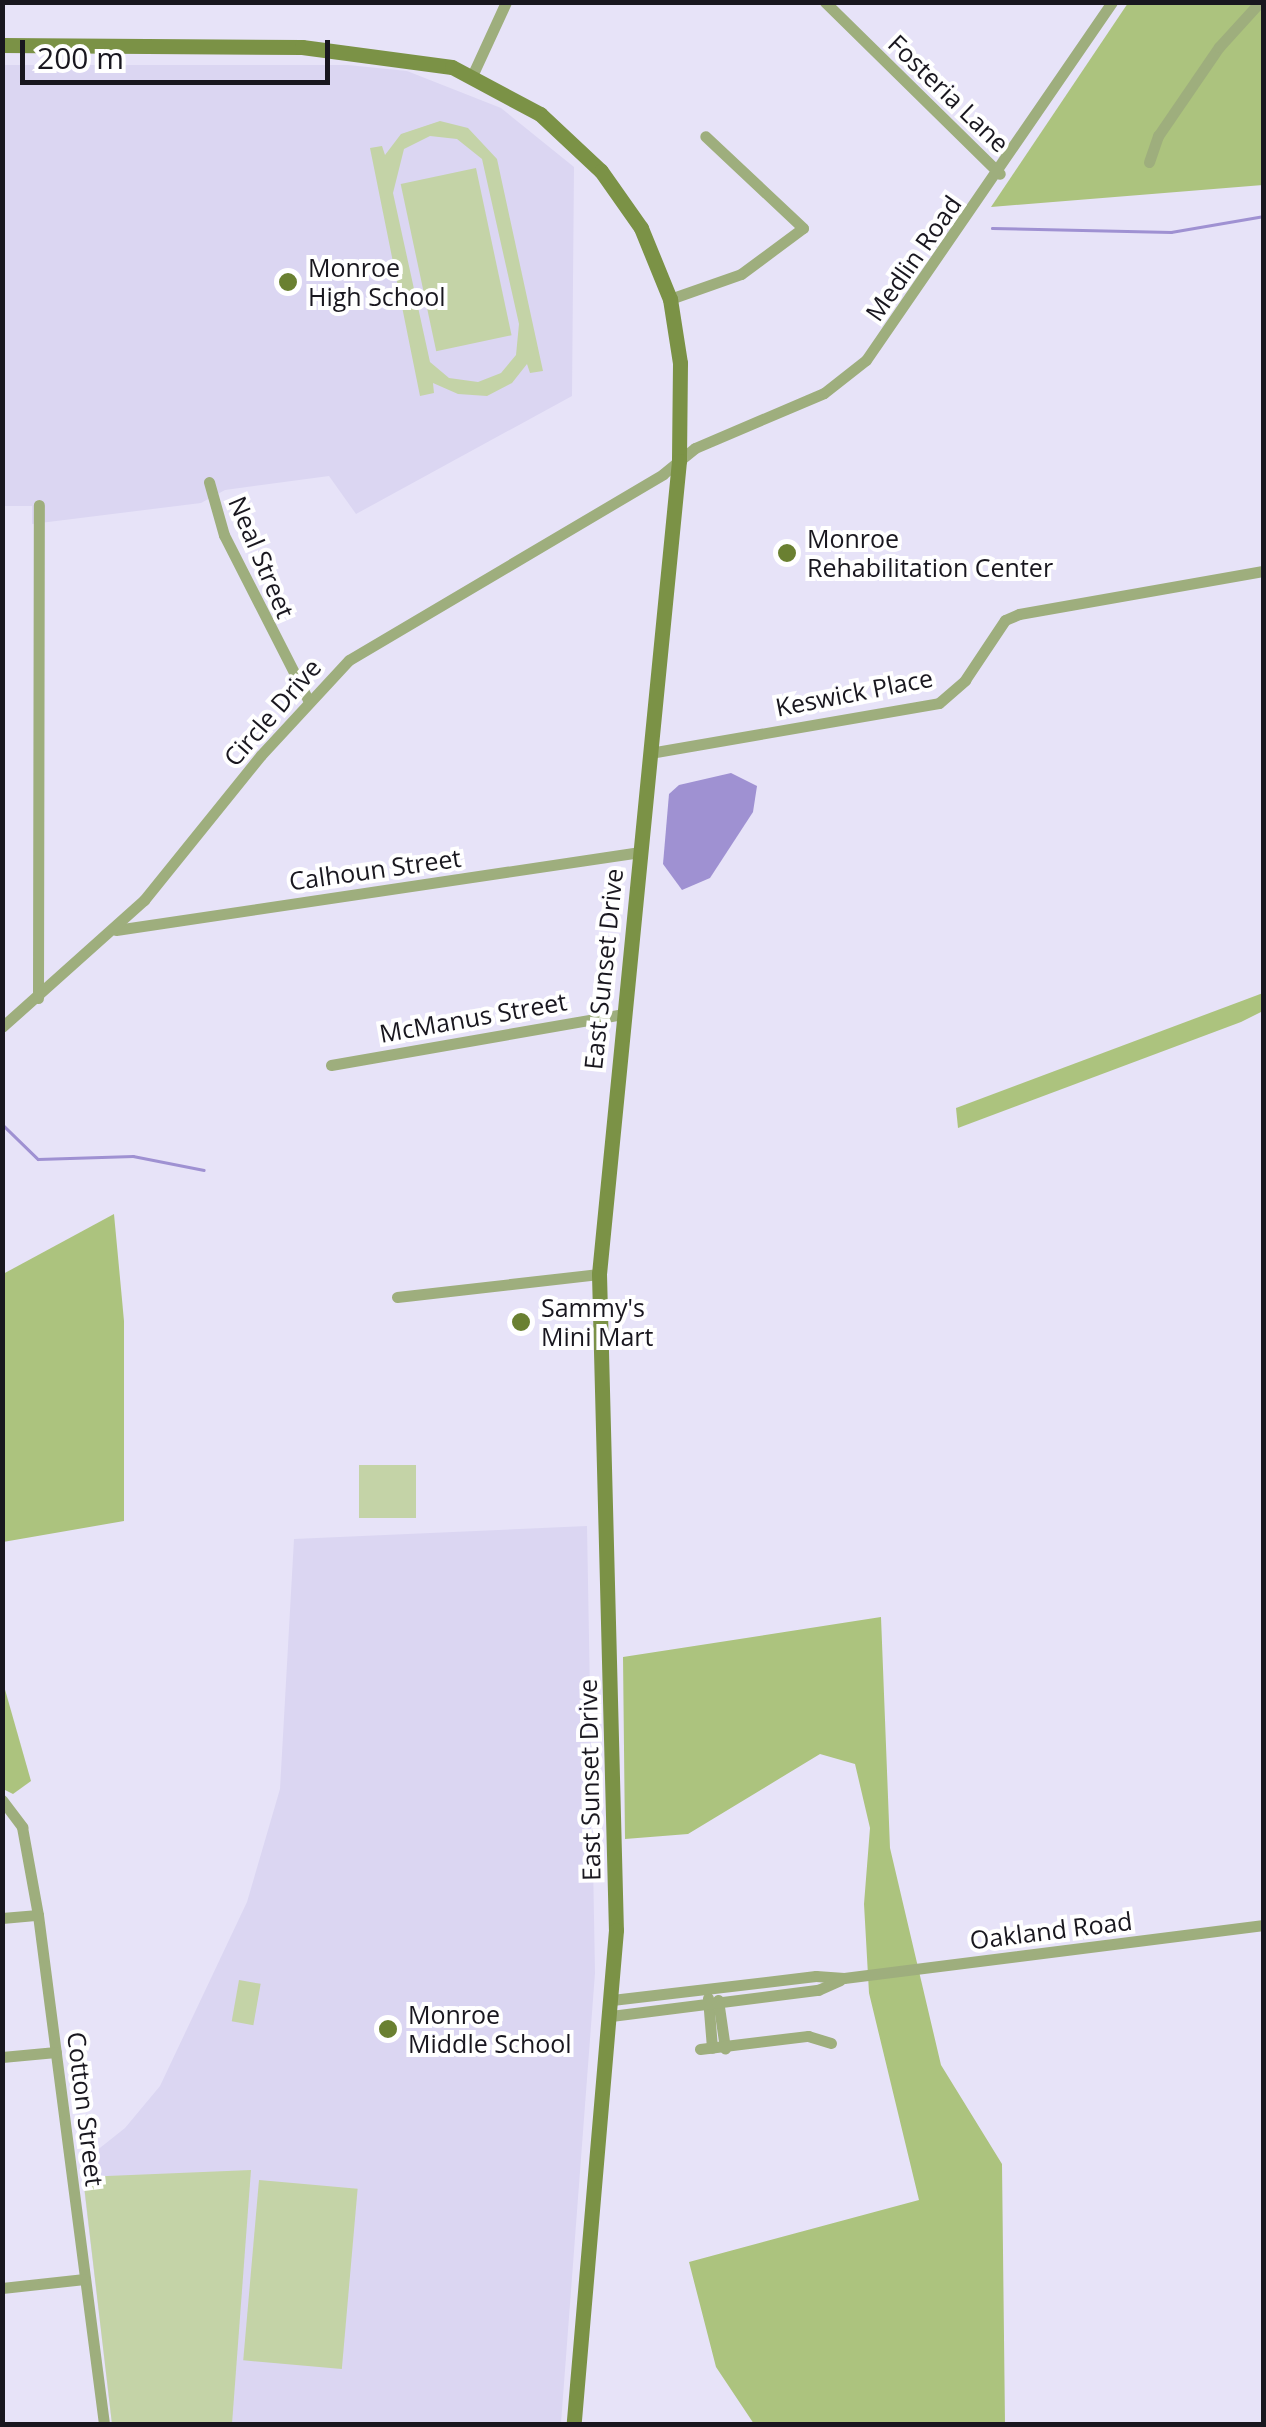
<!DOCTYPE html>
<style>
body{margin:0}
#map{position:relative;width:1266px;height:2427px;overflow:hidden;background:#e7e3f8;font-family:"Open Sans",sans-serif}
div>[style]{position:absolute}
.built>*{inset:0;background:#dbd6f2}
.green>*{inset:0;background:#c4d3a7;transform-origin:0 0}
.forest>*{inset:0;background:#acc37e}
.water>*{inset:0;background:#9f91d2}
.stream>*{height:2.5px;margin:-1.25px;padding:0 1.25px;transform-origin:1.25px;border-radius:1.25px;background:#9f91d2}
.street>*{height:11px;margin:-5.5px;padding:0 5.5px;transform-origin:5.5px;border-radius:5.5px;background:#9eae7d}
.secondary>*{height:15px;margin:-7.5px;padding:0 7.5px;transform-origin:7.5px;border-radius:7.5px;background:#7b9246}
.dots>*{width:28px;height:28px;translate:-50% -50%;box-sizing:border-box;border:5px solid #fff;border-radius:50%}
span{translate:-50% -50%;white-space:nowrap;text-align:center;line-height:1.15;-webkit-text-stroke:8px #fff;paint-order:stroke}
.street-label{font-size:25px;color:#19171f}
.poi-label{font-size:25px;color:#19171f}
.left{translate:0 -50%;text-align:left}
.frame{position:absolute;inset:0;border:5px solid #19171f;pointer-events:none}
.scale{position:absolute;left:20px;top:40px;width:310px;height:45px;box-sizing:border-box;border:5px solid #19171f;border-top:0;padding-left:12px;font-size:30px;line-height:35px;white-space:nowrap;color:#19171f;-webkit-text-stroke:8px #fff;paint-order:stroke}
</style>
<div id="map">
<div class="built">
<i style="clip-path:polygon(2px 65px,348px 65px,407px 71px,501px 108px,574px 167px,572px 396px,356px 514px,329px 476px,225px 490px,201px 503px,32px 524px,32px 506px,3px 506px)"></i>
<i style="clip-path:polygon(587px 1526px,595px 1973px,561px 2423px,112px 2424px,81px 2163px,125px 2128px,160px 2086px,247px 1902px,280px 1789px,294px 1539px)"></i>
</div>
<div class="green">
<i style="clip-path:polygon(evenodd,440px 121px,468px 128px,497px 159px,543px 371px,530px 373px,527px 364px,512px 383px,487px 396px,458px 394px,433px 383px,434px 393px,420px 396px,370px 148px,382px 146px,385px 155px,401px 134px,440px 121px,430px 136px,457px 139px,482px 159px,519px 324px,516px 355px,501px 373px,478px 382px,449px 378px,430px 362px,393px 193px,404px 149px,430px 136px)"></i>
<i style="left:476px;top:168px;width:171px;height:77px;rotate:78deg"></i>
<i style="left:359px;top:1465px;width:57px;height:53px"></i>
<i style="left:239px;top:1980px;width:22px;height:42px;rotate:10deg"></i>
<i style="clip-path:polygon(251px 2170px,232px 2424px,112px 2424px,83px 2177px)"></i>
<i style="left:259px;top:2180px;width:99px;height:181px;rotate:5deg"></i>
</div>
<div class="forest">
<i style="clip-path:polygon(1128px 3px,1263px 3px,1263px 185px,991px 207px)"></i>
<i style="clip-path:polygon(1263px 993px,1263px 1011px,1241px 1022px,958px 1128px,956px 1108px)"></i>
<i style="clip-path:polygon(114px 1214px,124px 1321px,124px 1521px,3px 1542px,3px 1274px)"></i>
<i style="clip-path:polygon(881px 1617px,890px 1848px,941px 2065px,1002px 2164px,1005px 2424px,754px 2424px,716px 2367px,689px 2262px,919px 2200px,869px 1993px,864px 1904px,870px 1828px,855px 1764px,820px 1754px,688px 1834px,625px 1839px,623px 1657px)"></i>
<i style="clip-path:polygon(2px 1679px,31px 1781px,13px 1794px,3px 1789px)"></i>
</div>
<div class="water">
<i style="clip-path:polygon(731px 773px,757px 786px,753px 812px,710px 878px,682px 890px,663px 864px,669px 794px,679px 785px)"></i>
</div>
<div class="stream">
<i style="left:992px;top:228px;width:179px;rotate:1.3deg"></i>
<i style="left:1171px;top:232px;width:94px;rotate:-9.8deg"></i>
<i style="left:2px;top:1124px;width:50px;rotate:44.2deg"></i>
<i style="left:38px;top:1159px;width:95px;rotate:-1.8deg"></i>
<i style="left:133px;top:1156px;width:72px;rotate:11.2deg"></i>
</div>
<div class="street">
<i style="left:825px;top:2px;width:245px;rotate:44.5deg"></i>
<i style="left:472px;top:76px;width:81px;rotate:-65.3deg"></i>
<i style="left:1149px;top:162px;width:28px;rotate:-71deg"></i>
<i style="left:1158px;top:136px;width:108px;rotate:-55.6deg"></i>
<i style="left:1219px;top:47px;width:61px;rotate:-47.7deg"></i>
<i style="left:670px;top:299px;width:75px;rotate:-19.4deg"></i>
<i style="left:741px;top:274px;width:77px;rotate:-36.6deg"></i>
<i style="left:803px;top:228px;width:134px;rotate:-136.8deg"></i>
<i style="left:209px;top:482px;width:55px;rotate:74.2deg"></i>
<i style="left:224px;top:535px;width:185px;rotate:63deg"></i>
<i style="left:650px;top:753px;width:293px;rotate:-9.8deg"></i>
<i style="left:939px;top:703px;width:35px;rotate:-41deg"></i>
<i style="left:965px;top:680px;width:72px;rotate:-56.3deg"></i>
<i style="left:1005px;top:620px;width:15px;rotate:-23deg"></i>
<i style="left:1019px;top:614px;width:249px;rotate:-10deg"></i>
<i style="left:116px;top:930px;width:530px;rotate:-8.47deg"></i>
<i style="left:38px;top:998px;width:493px;rotate:-89.9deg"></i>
<i style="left:2px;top:1027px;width:191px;rotate:-41.8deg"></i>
<i style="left:144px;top:900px;width:186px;rotate:-51.1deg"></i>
<i style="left:261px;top:755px;width:129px;rotate:-47.2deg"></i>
<i style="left:349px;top:660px;width:365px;rotate:-30.6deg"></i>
<i style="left:663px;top:474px;width:41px;rotate:-39.1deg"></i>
<i style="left:695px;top:448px;width:140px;rotate:-23.1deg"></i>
<i style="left:824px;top:393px;width:53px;rotate:-38.2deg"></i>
<i style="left:866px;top:360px;width:434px;rotate:-55.5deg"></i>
<i style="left:331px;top:1065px;width:296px;rotate:-9.9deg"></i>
<i style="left:397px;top:1297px;width:203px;rotate:-6.5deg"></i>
<i style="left:2px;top:1800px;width:34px;rotate:53deg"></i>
<i style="left:22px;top:1827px;width:89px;rotate:79.7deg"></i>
<i style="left:38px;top:1915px;width:513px;rotate:82.61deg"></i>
<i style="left:2px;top:1918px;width:36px;rotate:-5deg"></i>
<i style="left:708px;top:1998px;width:50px;rotate:85.4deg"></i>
<i style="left:612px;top:2000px;width:205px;rotate:-6.7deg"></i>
<i style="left:816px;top:1976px;width:28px;rotate:4deg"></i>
<i style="left:844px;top:1978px;width:423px;rotate:-7.2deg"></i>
<i style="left:718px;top:2000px;width:49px;rotate:81.7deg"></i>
<i style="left:611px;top:2016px;width:209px;rotate:-7.2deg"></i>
<i style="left:818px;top:1990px;width:24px;rotate:-24deg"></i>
<i style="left:700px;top:2049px;width:109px;rotate:-6.9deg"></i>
<i style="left:808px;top:2036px;width:24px;rotate:17deg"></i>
<i style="left:2px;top:2057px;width:54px;rotate:-5.3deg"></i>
<i style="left:2px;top:2288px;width:83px;rotate:-6.2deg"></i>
</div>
<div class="secondary">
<i style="left:2px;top:45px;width:300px;rotate:0.4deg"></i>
<i style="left:302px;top:47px;width:151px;rotate:7.6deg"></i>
<i style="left:452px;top:67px;width:100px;rotate:28.1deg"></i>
<i style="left:540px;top:114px;width:83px;rotate:43.1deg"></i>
<i style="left:601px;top:171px;width:70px;rotate:54.9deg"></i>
<i style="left:641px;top:228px;width:77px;rotate:67.8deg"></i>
<i style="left:670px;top:299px;width:65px;rotate:81.1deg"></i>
<i style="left:680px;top:363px;width:98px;rotate:90.6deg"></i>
<i style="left:679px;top:461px;width:817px;rotate:95.62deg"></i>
<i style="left:599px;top:1274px;width:656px;rotate:88.52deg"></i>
<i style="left:616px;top:1930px;width:496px;rotate:94.9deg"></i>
</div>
<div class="dots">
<i style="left:288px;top:282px;background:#6a8031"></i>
<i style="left:787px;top:553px;background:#6a8031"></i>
<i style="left:521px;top:1322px;background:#6a8031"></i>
<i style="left:388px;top:2029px;background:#6a8031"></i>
</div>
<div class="street-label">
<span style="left:949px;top:93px;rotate:44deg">Fosteria Lane</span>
<span style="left:913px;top:258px;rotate:-55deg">Medlin Road</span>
<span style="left:262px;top:557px;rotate:67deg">Neal Street</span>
<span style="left:854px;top:692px;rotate:-11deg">Keswick Place</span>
<span style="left:272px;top:712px;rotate:-49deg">Circle Drive</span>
<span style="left:375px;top:869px;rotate:-8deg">Calhoun Street</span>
<span style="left:603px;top:969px;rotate:-84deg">East Sunset Drive</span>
<span style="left:473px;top:1017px;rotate:-10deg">McManus Street</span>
<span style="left:589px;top:1780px;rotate:-91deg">East Sunset Drive</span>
<span style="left:1051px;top:1930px;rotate:-7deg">Oakland Road</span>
<span style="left:86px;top:2109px;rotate:83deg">Cotton Street</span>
</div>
<div class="poi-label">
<span class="left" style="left:308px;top:282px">Monroe<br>High School</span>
<span class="left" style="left:807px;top:553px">Monroe<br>Rehabilitation Center</span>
<span class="left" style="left:541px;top:1322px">Sammy's<br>Mini Mart</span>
<span class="left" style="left:408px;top:2029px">Monroe<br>Middle School</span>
</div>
<div class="frame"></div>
<div class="scale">200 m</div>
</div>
